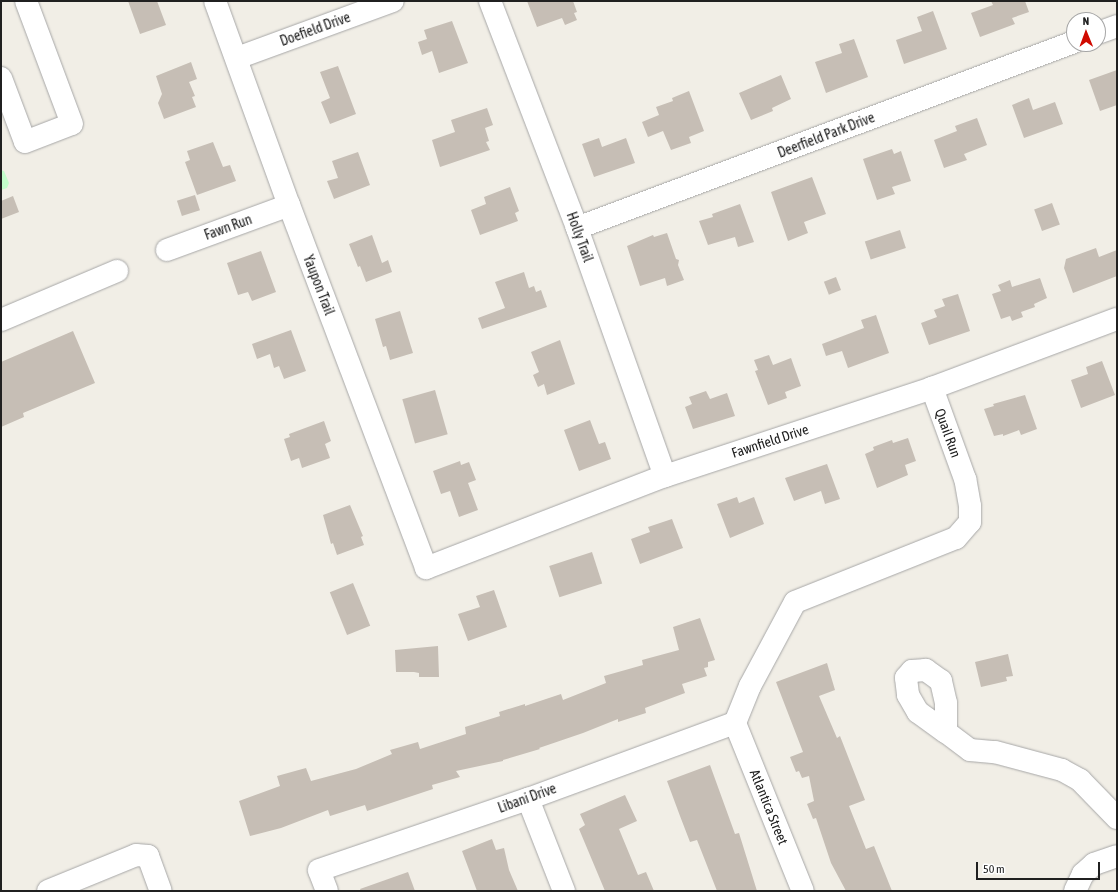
<!DOCTYPE html>
<style>
body{margin:0}
#map{position:relative;width:1118px;height:892px;overflow:hidden;background:#f1eee6;font-family:"Asap Condensed",sans-serif}
div>[style]{position:absolute}
.park>*{inset:0;background:#c3fcca}
.building>*{inset:0;background:#c6beb5;transform-origin:0 0}
.roads{filter:drop-shadow(0 0 1px #a7a7a7) drop-shadow(0 0 1px #a7a7a7)}
.minor>*{height:22px;margin:-11px;padding:0 11px;transform-origin:11px;border-radius:11px;background:#fff}
span{translate:-50% -50%;white-space:nowrap;text-align:center;line-height:1.15;-webkit-text-stroke:4px #fff;paint-order:stroke}
.street-label{font-size:14px;color:#202020}
.frame{position:absolute;inset:0;border:2px solid #202020;pointer-events:none}
.north{position:absolute;left:1066px;top:12px;width:40px;height:40px;box-sizing:border-box;background:#fff;border:1px solid #a6a6a6;border-radius:50%;rotate:359deg;font-size:11px;font-weight:700;line-height:16px;text-align:center;color:#202020}
.north::after{content:'';display:block;margin:auto;width:14px;height:18px;background:#d00a00;clip-path:polygon(50% 0,100% 100%,50% 72%,0 100%)}
.scale{position:absolute;left:976px;top:862px;width:124px;height:18px;box-sizing:border-box;border:2px solid #202020;border-top:0;padding-left:5px;font-size:12px;line-height:14px;white-space:nowrap;color:#202020;-webkit-text-stroke:3px #fff;paint-order:stroke}
</style>
<div id="map">
<div class="park">
<i style="clip-path:polygon(1px 170px,4px 171px,9px 183px,7px 188px,1px 190px)"></i>
</div>
<div class="building">
<i style="clip-path:polygon(128px 1px,157px 1px,166px 25px,140px 34px)"></i>
<i style="clip-path:polygon(527px 1px,573px 1px,577px 12px,574px 13px,577px 20px,565px 25px,562px 18px,537px 27px)"></i>
<i style="clip-path:polygon(991px 1px,1025px 1px,1029px 12px,1012px 18px,1015px 24px,980px 37px,971px 13px,993px 5px)"></i>
<i style="clip-path:polygon(933px 11px,947px 49px,904px 64px,896px 40px,922px 31px,917px 17px)"></i>
<i style="clip-path:polygon(452px 21px,468px 63px,439px 73px,432px 51px,422px 55px,418px 42px,427px 39px,424px 30px)"></i>
<i style="clip-path:polygon(854px 39px,868px 77px,826px 93px,815px 62px,842px 53px,839px 44px)"></i>
<i style="clip-path:polygon(191px 62px,197px 79px,189px 82px,195px 96px,192px 97px,196px 107px,164px 119px,158px 103px,162px 94px,156px 76px)"></i>
<i style="clip-path:polygon(338px 66px,356px 114px,330px 124px,321px 102px,330px 98px,320px 72px)"></i>
<i style="clip-path:polygon(1117px 70px,1117px 105px,1100px 111px,1089px 80px)"></i>
<i style="clip-path:polygon(781px 75px,791px 99px,772px 108px,773px 111px,751px 120px,739px 93px)"></i>
<i style="clip-path:polygon(689px 91px,704px 131px,689px 137px,691px 143px,671px 150px,663px 131px,648px 137px,642px 122px,659px 115px,656px 107px,673px 101px,672px 98px)"></i>
<i style="clip-path:polygon(1029px 98px,1033px 110px,1055px 102px,1063px 124px,1024px 138px,1012px 105px)"></i>
<i style="clip-path:polygon(487px 108px,493px 125px,485px 128px,489px 141px,486px 142px,490px 150px,440px 167px,432px 140px,455px 132px,451px 120px)"></i>
<i style="clip-path:polygon(977px 118px,987px 145px,964px 154px,967px 160px,944px 168px,934px 140px,957px 131px,955px 126px)"></i>
<i style="clip-path:polygon(599px 138px,602px 147px,626px 138px,635px 163px,594px 177px,582px 144px)"></i>
<i style="clip-path:polygon(213px 142px,223px 167px,230px 165px,236px 181px,197px 195px,185px 162px,190px 160px,187px 151px)"></i>
<i style="clip-path:polygon(892px 149px,894px 154px,901px 151px,911px 181px,892px 187px,895px 194px,877px 200px,863px 159px)"></i>
<i style="clip-path:polygon(358px 152px,370px 185px,334px 199px,327px 181px,338px 178px,332px 161px)"></i>
<i style="clip-path:polygon(812px 177px,826px 214px,804px 222px,808px 233px,788px 241px,771px 192px)"></i>
<i style="clip-path:polygon(510px 187px,519px 211px,515px 213px,518px 221px,480px 235px,471px 210px,486px 204px,484px 197px)"></i>
<i style="left:195px;top:195px;width:16px;height:19px;rotate:72deg"></i>
<i style="clip-path:polygon(13px 196px,19px 212px,1px 219px,1px 201px)"></i>
<i style="left:1052px;top:203px;width:23px;height:19px;rotate:70deg"></i>
<i style="clip-path:polygon(740px 204px,754px 242px,738px 247px,735px 237px,708px 245px,699px 221px,713px 217px,712px 214px)"></i>
<i style="left:900px;top:230px;width:19px;height:37px;rotate:72deg"></i>
<i style="clip-path:polygon(667px 233px,676px 259px,679px 260px,678px 265px,684px 280px,667px 286px,665px 278px,640px 286px,627px 246px,653px 235px,654px 237px)"></i>
<i style="clip-path:polygon(372px 235px,382px 263px,388px 260px,392px 272px,366px 282px,360px 266px,358px 267px,349px 244px)"></i>
<i style="clip-path:polygon(1096px 248px,1099px 257px,1117px 250px,1117px 276px,1073px 293px,1064px 268px,1066px 259px)"></i>
<i style="clip-path:polygon(261px 251px,276px 292px,252px 301px,248px 292px,238px 295px,227px 263px)"></i>
<i style="clip-path:polygon(524px 272px,529px 288px,534px 286px,536px 292px,541px 290px,547px 307px,482px 329px,478px 318px,505px 308px,495px 282px)"></i>
<i style="left:836px;top:277px;width:14px;height:13px;rotate:69deg"></i>
<i style="clip-path:polygon(1040px 278px,1047px 298px,1034px 304px,1035px 307px,1021px 312px,1023px 317px,1012px 321px,1010px 316px,1001px 319px,992px 294px,1001px 291px,998px 285px,1010px 280px,1012px 287px)"></i>
<i style="clip-path:polygon(958px 294px,970px 331px,929px 345px,921px 323px,937px 317px,934px 310px,945px 306px,942px 299px)"></i>
<i style="clip-path:polygon(400px 311px,413px 353px,390px 360px,386px 346px,383px 347px,375px 319px)"></i>
<i style="clip-path:polygon(876px 315px,889px 353px,848px 368px,842px 351px,826px 356px,822px 344px,864px 328px,861px 320px)"></i>
<i style="clip-path:polygon(291px 330px,306px 371px,284px 379px,279px 366px,274px 368px,270px 354px,257px 359px,252px 344px)"></i>
<i style="clip-path:polygon(73px 331px,95px 383px,23px 413px,24px 417px,1px 427px,1px 362px)"></i>
<i style="clip-path:polygon(560px 340px,575px 384px,547px 395px,544px 384px,538px 387px,533px 375px,539px 372px,531px 352px)"></i>
<i style="clip-path:polygon(769px 355px,773px 365px,791px 358px,801px 386px,785px 392px,787px 398px,768px 405px,755px 371px,758px 370px,754px 360px)"></i>
<i style="clip-path:polygon(1102px 361px,1115px 395px,1081px 408px,1071px 380px,1088px 374px,1086px 367px)"></i>
<i style="left:435px;top:390px;width:46px;height:34px;rotate:74deg"></i>
<i style="clip-path:polygon(706px 391px,710px 399px,727px 393px,735px 416px,693px 429px,685px 407px,692px 404px,689px 397px)"></i>
<i style="clip-path:polygon(1025px 395px,1037px 429px,1021px 435px,1019px 430px,1003px 436px,1003px 434px,994px 436px,984px 409px,994px 406px,993px 404px)"></i>
<i style="clip-path:polygon(590px 420px,599px 444px,605px 442px,611px 459px,579px 471px,564px 430px)"></i>
<i style="clip-path:polygon(324px 421px,331px 441px,325px 444px,330px 458px,302px 468px,299px 458px,291px 461px,284px 439px,290px 437px,289px 434px)"></i>
<i style="clip-path:polygon(908px 438px,916px 461px,905px 465px,908px 475px,877px 488px,865px 454px,874px 450px,873px 447px,892px 440px,893px 443px)"></i>
<i style="clip-path:polygon(460px 461px,461px 465px,469px 462px,476px 480px,468px 483px,478px 510px,459px 517px,450px 491px,441px 494px,433px 471px)"></i>
<i style="clip-path:polygon(827px 464px,840px 499px,825px 504px,821px 491px,794px 501px,785px 478px)"></i>
<i style="clip-path:polygon(737px 497px,739px 503px,754px 497px,764px 524px,730px 538px,717px 504px)"></i>
<i style="clip-path:polygon(350px 505px,363px 536px,361px 537px,364px 545px,337px 555px,333px 543px,331px 544px,323px 515px)"></i>
<i style="clip-path:polygon(672px 519px,683px 548px,640px 564px,631px 539px,650px 532px,648px 527px)"></i>
<i style="left:592px;top:552px;width:33px;height:45px;rotate:72deg"></i>
<i style="left:353px;top:583px;width:46px;height:25px;rotate:68deg"></i>
<i style="clip-path:polygon(494px 590px,507px 627px,468px 641px,458px 614px,480px 607px,476px 596px)"></i>
<i style="clip-path:polygon(700px 618px,715px 660px,708px 662px,708px 667px,704px 668px,707px 676px,682px 684px,685px 693px,645px 708px,646px 713px,618px 722px,618px 719px,583px 733px,539px 748px,540px 749px,503px 760px,503px 761px,456px 771px,460px 777px,432px 785px,433px 789px,367px 811px,365px 805px,330px 816px,328px 810px,281px 828px,250px 836px,239px 801px,280px 786px,277px 776px,306px 768px,311px 781px,356px 769px,392px 754px,390px 750px,418px 742px,420px 749px,466px 734px,465px 727px,500px 716px,499px 712px,525px 704px,525px 706px,561px 694px,563px 700px,606px 683px,604px 676px,643px 665px,642px 660px,679px 650px,673px 627px)"></i>
<i style="clip-path:polygon(438px 646px,439px 677px,419px 677px,419px 673px,414px 672px,396px 672px,395px 650px)"></i>
<i style="clip-path:polygon(1008px 654px,1013px 676px,1006px 677px,1007px 681px,981px 687px,975px 662px)"></i>
<i style="clip-path:polygon(827px 663px,835px 690px,819px 696px,837px 738px,840px 736px,865px 800px,849px 806px,866px 849px,874px 846px,892px 891px,846px 891px,831px 863px,816px 818px,813px 819px,807px 804px,814px 801px,809px 776px,802px 778px,799px 771px,796px 772px,790px 757px,803px 752px,776px 682px)"></i>
<i style="clip-path:polygon(710px 765px,735px 834px,739px 833px,757px 891px,717px 891px,697px 840px,690px 842px,680px 816px,667px 781px)"></i>
<i style="clip-path:polygon(625px 795px,637px 821px,619px 829px,638px 875px,646px 872px,654px 891px,605px 891px,579px 829px,585px 825px,580px 814px)"></i>
<i style="clip-path:polygon(492px 839px,496px 850px,504px 848px,509px 870px,518px 891px,477px 891px,462px 851px)"></i>
<i style="clip-path:polygon(408px 872px,415px 891px,361px 891px,360px 889px)"></i>
</div>
<div class="roads">
<div class="minor">
<i style="left:215px;top:1px;width:217px;rotate:70.1deg"></i>
<i style="left:289px;top:205px;width:388px;rotate:69.3deg"></i>
<i style="left:426px;top:568px;width:256px;rotate:-21.1deg"></i>
<i style="left:665px;top:476px;width:281px;rotate:-18.2deg"></i>
<i style="left:932px;top:388px;width:197px;rotate:-20.5deg"></i>
<i style="left:490px;top:1px;width:243px;rotate:69deg"></i>
<i style="left:577px;top:228px;width:263px;rotate:70.5deg"></i>
<i style="left:1098px;top:33px;width:20px;rotate:-20deg"></i>
<i style="left:237px;top:58px;width:166px;rotate:-20.1deg"></i>
<i style="left:1px;top:78px;width:68px;rotate:69.4deg"></i>
<i style="left:25px;top:142px;width:50px;rotate:-21deg"></i>
<i style="left:72px;top:124px;width:131px;rotate:-110.5deg"></i>
<i style="left:577px;top:228px;width:531px;rotate:-20.52deg"></i>
<i style="left:167px;top:250px;width:130px;rotate:-20.2deg"></i>
<i style="left:1px;top:320px;width:126px;rotate:-22.9deg"></i>
<i style="left:735px;top:723px;width:40px;rotate:-68deg"></i>
<i style="left:750px;top:686px;width:95px;rotate:-61.8deg"></i>
<i style="left:795px;top:602px;width:173px;rotate:-21.7deg"></i>
<i style="left:956px;top:538px;width:21px;rotate:-49deg"></i>
<i style="left:970px;top:522px;width:16px;rotate:-90deg"></i>
<i style="left:970px;top:506px;width:27px;rotate:-100deg"></i>
<i style="left:965px;top:479px;width:97px;rotate:-109.9deg"></i>
<i style="left:735px;top:723px;width:181px;rotate:68deg"></i>
<i style="left:946px;top:732px;width:29px;rotate:-90deg"></i>
<i style="left:946px;top:703px;width:23px;rotate:-103deg"></i>
<i style="left:941px;top:681px;width:19px;rotate:-144deg"></i>
<i style="left:926px;top:670px;width:14px;rotate:176deg"></i>
<i style="left:912px;top:671px;width:9px;rotate:131deg"></i>
<i style="left:906px;top:678px;width:17px;rotate:83deg"></i>
<i style="left:908px;top:695px;width:20px;rotate:60deg"></i>
<i style="left:918px;top:712px;width:34px;rotate:36deg"></i>
<i style="left:946px;top:732px;width:30px;rotate:37deg"></i>
<i style="left:970px;top:750px;width:25px;rotate:5deg"></i>
<i style="left:995px;top:752px;width:69px;rotate:15deg"></i>
<i style="left:1062px;top:770px;width:21px;rotate:29deg"></i>
<i style="left:1080px;top:780px;width:53px;rotate:45.8deg"></i>
<i style="left:528px;top:799px;width:99px;rotate:68.6deg"></i>
<i style="left:48px;top:891px;width:95px;rotate:-22.2deg"></i>
<i style="left:136px;top:855px;width:12px;rotate:5deg"></i>
<i style="left:148px;top:856px;width:37px;rotate:70deg"></i>
<i style="left:327px;top:891px;width:22px;rotate:-111deg"></i>
<i style="left:319px;top:870px;width:221px;rotate:-18.8deg"></i>
<i style="left:528px;top:799px;width:221px;rotate:-20.2deg"></i>
<i style="left:1075px;top:891px;width:19px;rotate:-65deg"></i>
<i style="left:1083px;top:874px;width:15px;rotate:-42deg"></i>
<i style="left:1094px;top:864px;width:24px;rotate:-19deg"></i>
</div>
</div>
<div class="street-label">
<span style="left:315px;top:29px;rotate:-20deg">Doefield Drive</span>
<span style="left:826px;top:135px;rotate:-21deg">Deerfield Park Drive</span>
<span style="left:228px;top:227px;rotate:-20deg">Fawn Run</span>
<span style="left:580px;top:237px;rotate:70deg">Holly Trail</span>
<span style="left:319px;top:285px;rotate:69deg">Yaupon Trail</span>
<span style="left:948px;top:433px;rotate:70deg">Quail Run</span>
<span style="left:770px;top:441px;rotate:-18deg">Fawnfield Drive</span>
<span style="left:527px;top:798px;rotate:-20deg">Libani Drive</span>
<span style="left:769px;top:807px;rotate:68deg">Atlantica Street</span>
</div>
<div class="frame"></div>
<div class="north">N</div>
<div class="scale">50 m</div>
</div>
